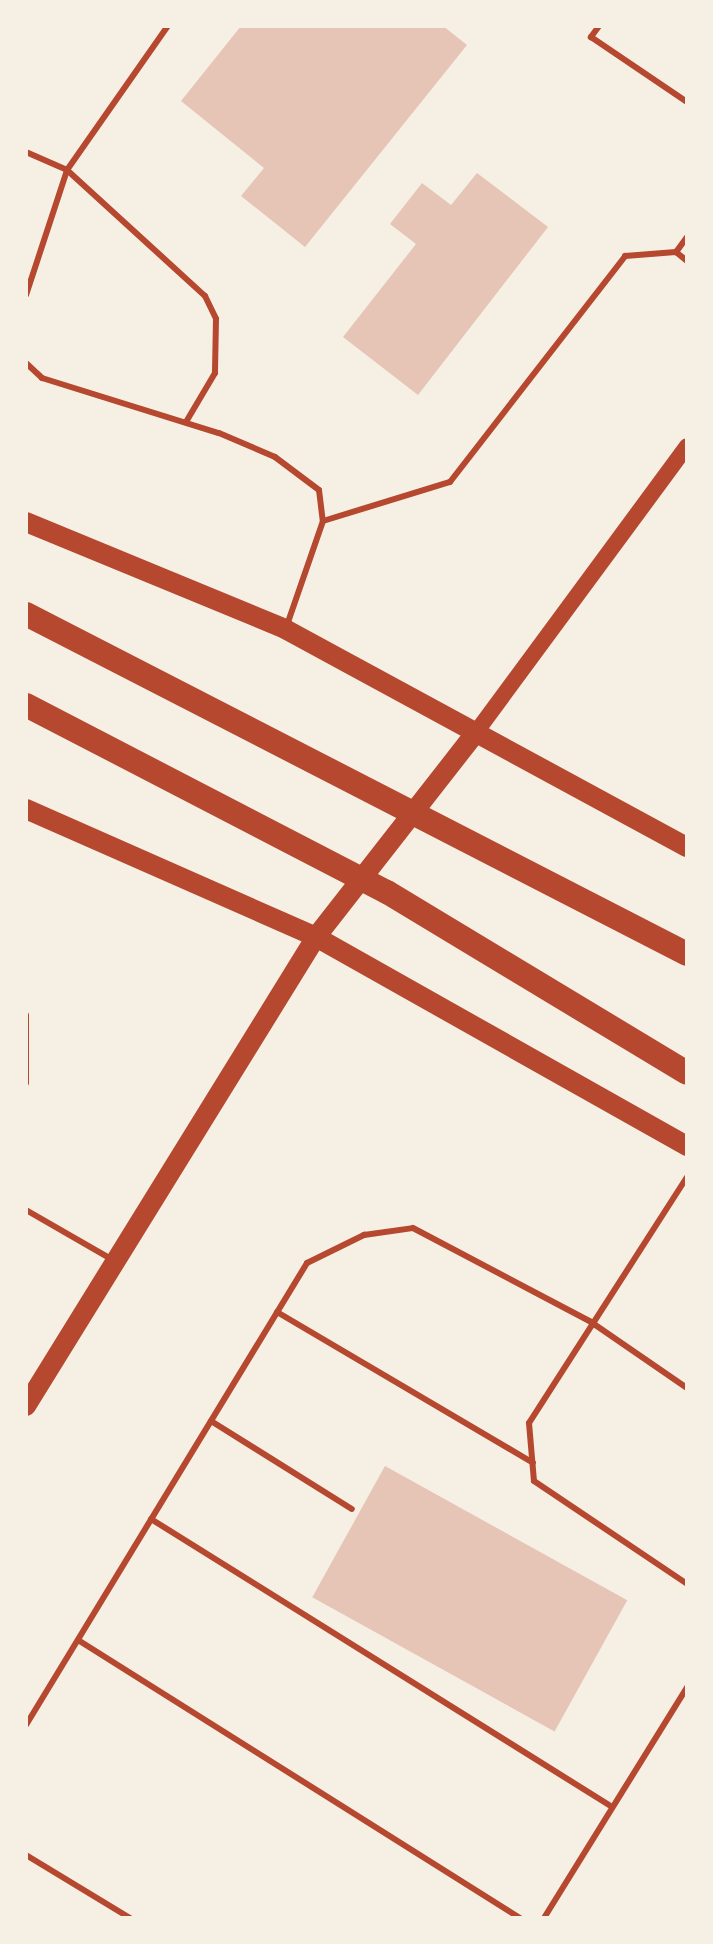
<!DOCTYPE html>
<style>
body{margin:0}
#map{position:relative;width:713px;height:1944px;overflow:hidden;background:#f6efe4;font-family:Spectral,serif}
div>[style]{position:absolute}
.building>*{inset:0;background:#e6c5b7;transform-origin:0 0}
.service>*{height:6px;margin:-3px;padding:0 3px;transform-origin:3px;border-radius:3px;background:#b5482f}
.secondary>*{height:16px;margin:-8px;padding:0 8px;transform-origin:8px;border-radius:8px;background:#b5482f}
.primary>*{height:20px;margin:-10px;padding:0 10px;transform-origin:10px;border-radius:10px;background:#b5482f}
.motorway>*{height:24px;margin:-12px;padding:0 12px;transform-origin:12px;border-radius:12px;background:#b5482f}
span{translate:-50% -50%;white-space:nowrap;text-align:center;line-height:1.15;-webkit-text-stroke:6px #f6efe4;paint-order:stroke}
.frame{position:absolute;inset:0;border:28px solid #f6efe4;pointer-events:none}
</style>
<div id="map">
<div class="building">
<i style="clip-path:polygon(241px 26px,443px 26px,467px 45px,305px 247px,241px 196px,264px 168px,181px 101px)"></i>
<i style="clip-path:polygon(477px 173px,548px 227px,418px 395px,343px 337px,416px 244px,390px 224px,422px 183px,451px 205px)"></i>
<i style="left:385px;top:1466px;width:277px;height:150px;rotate:29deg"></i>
</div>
<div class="service">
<i style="left:599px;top:26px;width:14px;rotate:126deg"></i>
<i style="left:591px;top:37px;width:116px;rotate:34.1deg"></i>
<i style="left:26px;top:152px;width:45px;rotate:23.7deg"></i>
<i style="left:67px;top:170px;width:176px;rotate:-55deg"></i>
<i style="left:687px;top:237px;width:19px;rotate:126deg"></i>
<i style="left:676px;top:252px;width:14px;rotate:39deg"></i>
<i style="left:26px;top:295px;width:132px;rotate:-71.8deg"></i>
<i style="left:67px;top:170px;width:187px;rotate:42.4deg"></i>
<i style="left:205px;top:296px;width:25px;rotate:64deg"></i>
<i style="left:216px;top:319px;width:54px;rotate:91.1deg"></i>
<i style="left:215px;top:373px;width:57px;rotate:120.6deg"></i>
<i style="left:26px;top:363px;width:22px;rotate:43deg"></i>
<i style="left:42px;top:378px;width:185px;rotate:17.3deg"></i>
<i style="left:219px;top:433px;width:61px;rotate:23.2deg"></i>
<i style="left:275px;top:457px;width:55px;rotate:36.9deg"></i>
<i style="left:319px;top:490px;width:31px;rotate:83deg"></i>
<i style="left:323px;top:521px;width:110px;rotate:109.1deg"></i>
<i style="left:323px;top:521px;width:133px;rotate:-17.1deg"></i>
<i style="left:450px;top:482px;width:286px;rotate:-52.2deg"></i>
<i style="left:625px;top:256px;width:51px;rotate:-4.5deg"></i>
<i style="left:26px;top:1015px;width:68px;rotate:90deg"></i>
<i style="left:687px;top:1177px;width:292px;rotate:122.7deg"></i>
<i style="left:529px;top:1423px;width:58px;rotate:85.1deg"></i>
<i style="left:534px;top:1481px;width:184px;rotate:33.9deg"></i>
<i style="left:26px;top:1210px;width:100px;rotate:29.9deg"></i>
<i style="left:277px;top:1312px;width:297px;rotate:30.5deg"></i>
<i style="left:211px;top:1421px;width:166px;rotate:32deg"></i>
<i style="left:151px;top:1519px;width:540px;rotate:31.98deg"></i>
<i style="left:78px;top:1640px;width:522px;rotate:32.17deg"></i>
<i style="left:26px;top:1725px;width:541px;rotate:-58.69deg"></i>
<i style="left:307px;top:1263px;width:64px;rotate:-26.2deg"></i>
<i style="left:364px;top:1235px;width:49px;rotate:-8.1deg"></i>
<i style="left:413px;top:1228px;width:201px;rotate:27.8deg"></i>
<i style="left:591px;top:1322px;width:116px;rotate:34.5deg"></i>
<i style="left:26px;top:1855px;width:122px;rotate:31.2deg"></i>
<i style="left:544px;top:1918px;width:272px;rotate:-58.2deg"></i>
</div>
<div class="secondary">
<i style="left:474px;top:735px;width:359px;rotate:-53.6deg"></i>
</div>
<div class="primary">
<i style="left:26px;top:522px;width:280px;rotate:22.4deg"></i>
<i style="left:285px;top:629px;width:457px;rotate:28.5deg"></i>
<i style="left:26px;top:809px;width:317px;rotate:23.8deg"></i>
<i style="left:316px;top:937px;width:426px;rotate:29.4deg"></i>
<i style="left:26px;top:1406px;width:551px;rotate:-58.27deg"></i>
<i style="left:316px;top:937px;width:256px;rotate:-52deg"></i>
</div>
<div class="motorway">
<i style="left:26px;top:614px;width:743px;rotate:27.22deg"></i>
<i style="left:26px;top:705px;width:407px;rotate:27.4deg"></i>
<i style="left:387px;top:892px;width:350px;rotate:31.1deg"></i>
</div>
<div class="frame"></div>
</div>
